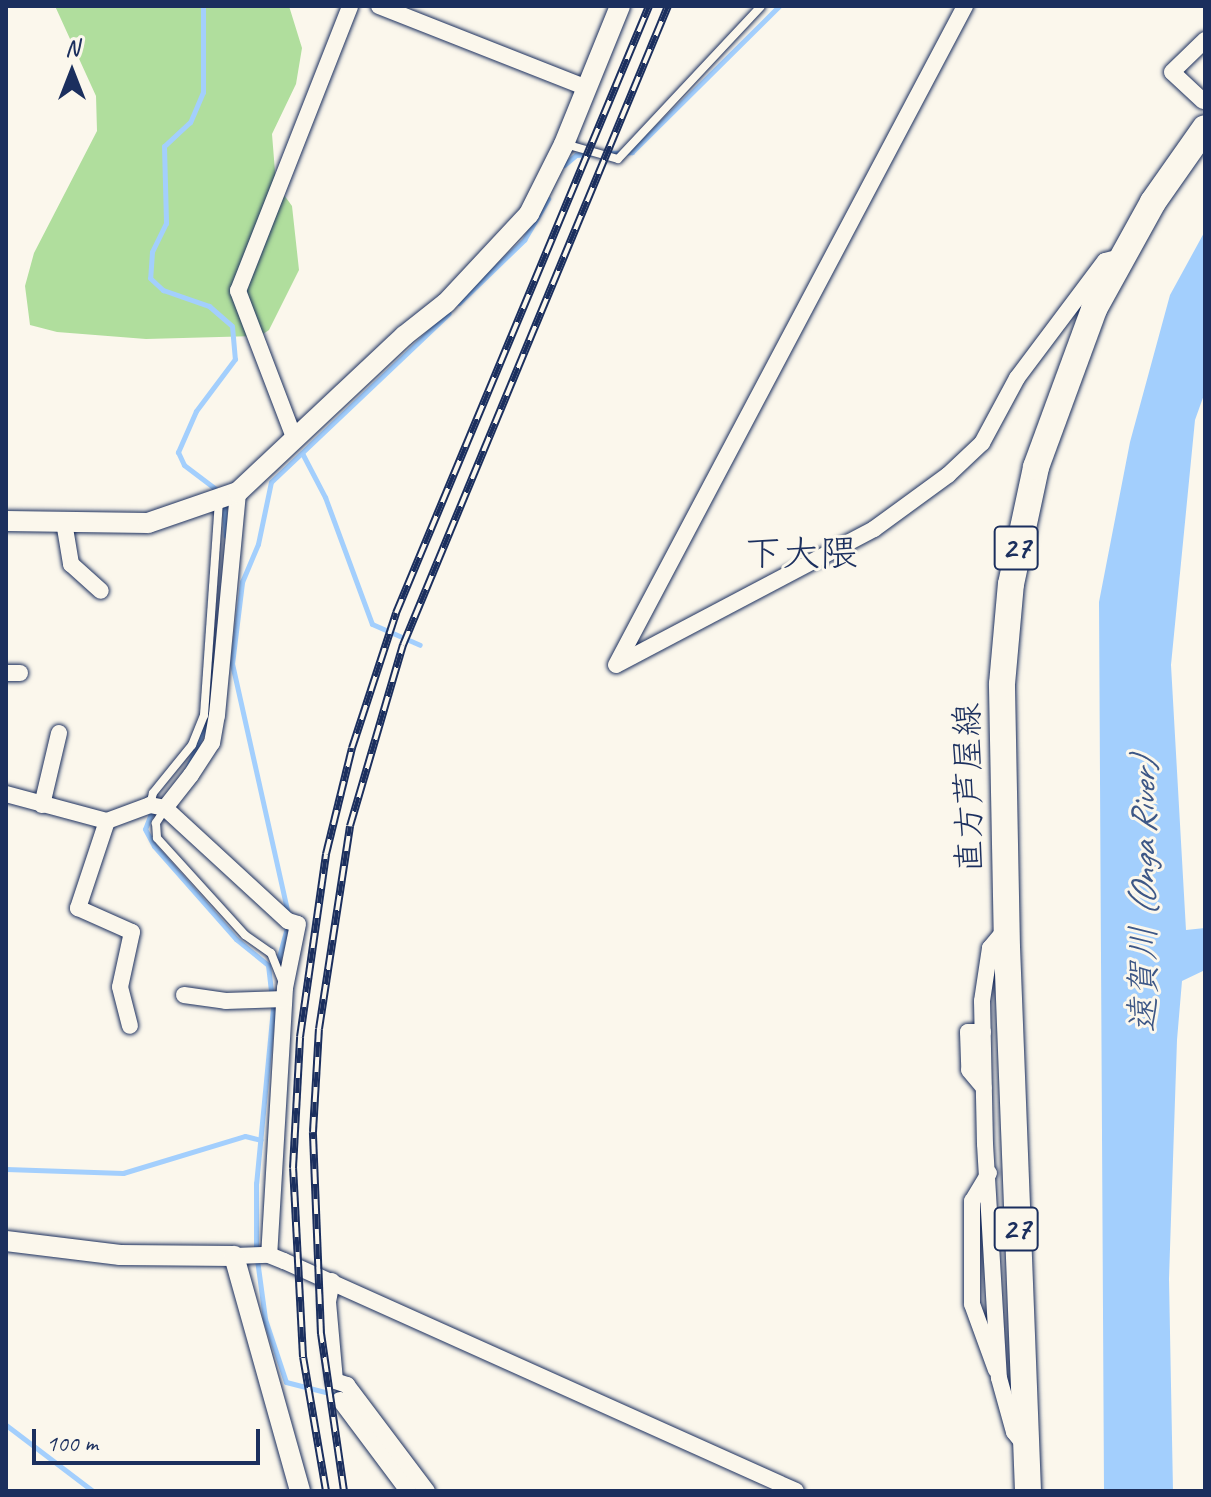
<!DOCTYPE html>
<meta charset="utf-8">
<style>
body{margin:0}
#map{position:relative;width:1211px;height:1497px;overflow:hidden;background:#fbf7ec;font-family:Caveat,"Klee One",sans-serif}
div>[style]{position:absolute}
.green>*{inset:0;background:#b0de9d}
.water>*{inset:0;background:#a3cffd}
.stream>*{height:5px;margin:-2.5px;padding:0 2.5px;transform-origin:2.5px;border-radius:2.5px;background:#a3cffd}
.roads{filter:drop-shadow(0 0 2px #1b2f5e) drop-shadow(0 0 2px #1b2f5e)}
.service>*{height:8px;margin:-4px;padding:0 4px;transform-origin:4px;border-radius:4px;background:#fbf7ec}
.minor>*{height:16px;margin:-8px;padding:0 8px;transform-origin:8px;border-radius:8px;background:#fbf7ec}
.tertiary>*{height:20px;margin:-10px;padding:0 10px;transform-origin:10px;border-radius:10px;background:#fbf7ec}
.primary>*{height:26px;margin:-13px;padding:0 13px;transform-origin:13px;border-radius:13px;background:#fbf7ec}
.rail>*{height:8px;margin-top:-4px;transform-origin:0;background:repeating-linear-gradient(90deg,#fbf7ec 0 15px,#1b2f5e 0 30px);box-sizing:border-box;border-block:2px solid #1b2f5e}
span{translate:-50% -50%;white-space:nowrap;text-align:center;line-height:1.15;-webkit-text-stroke:6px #fbf7ec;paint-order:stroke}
.shield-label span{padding:2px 6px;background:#fbf7ec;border:2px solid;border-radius:6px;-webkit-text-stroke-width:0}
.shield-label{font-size:32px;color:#1b2f5e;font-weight:700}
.street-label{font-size:34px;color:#1b2f5e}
.water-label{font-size:36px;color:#3d5786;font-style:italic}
.quarter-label{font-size:38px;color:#1b2f5e}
.frame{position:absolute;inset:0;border:8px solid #1b2f5e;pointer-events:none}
.north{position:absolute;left:32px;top:32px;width:80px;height:80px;-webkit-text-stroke:6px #fbf7ec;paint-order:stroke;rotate:0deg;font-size:22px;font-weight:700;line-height:32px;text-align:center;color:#1b2f5e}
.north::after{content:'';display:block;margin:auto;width:28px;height:36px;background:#1b2f5e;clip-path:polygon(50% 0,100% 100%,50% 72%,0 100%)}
.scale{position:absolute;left:32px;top:1429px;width:228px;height:36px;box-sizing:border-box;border:4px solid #1b2f5e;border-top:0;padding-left:10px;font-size:24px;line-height:28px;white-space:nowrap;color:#1b2f5e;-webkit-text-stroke:6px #fbf7ec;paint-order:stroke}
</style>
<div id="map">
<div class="green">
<i style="clip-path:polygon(55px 6px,289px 6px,302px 48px,296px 84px,272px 134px,276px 184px,292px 206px,299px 270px,269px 330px,260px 336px,146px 339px,57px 332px,30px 325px,25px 286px,34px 253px,97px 131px,96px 96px)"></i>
</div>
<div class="water">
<i style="clip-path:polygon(1205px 231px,1205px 392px,1195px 420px,1171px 665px,1186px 930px,1205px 928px,1205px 970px,1182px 981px,1177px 1040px,1169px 1279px,1173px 1491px,1104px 1491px,1099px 602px,1130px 442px,1170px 295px)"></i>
</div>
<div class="stream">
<i style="left:203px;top:6px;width:86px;rotate:90deg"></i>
<i style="left:203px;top:92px;width:33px;rotate:113deg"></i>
<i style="left:190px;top:122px;width:35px;rotate:137deg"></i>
<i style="left:164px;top:146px;width:77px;rotate:88.5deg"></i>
<i style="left:166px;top:223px;width:32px;rotate:116deg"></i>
<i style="left:152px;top:252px;width:26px;rotate:94deg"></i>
<i style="left:150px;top:278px;width:18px;rotate:43deg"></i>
<i style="left:163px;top:290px;width:49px;rotate:19.2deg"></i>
<i style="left:209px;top:306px;width:30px;rotate:41deg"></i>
<i style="left:232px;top:326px;width:33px;rotate:85deg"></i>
<i style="left:235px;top:359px;width:65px;rotate:126.9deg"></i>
<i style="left:196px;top:411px;width:45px;rotate:113.7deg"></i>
<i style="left:178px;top:452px;width:14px;rotate:65deg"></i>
<i style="left:184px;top:465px;width:46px;rotate:37.1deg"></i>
<i style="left:608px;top:153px;width:24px;rotate:-2deg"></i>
<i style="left:632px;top:152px;width:207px;rotate:-44.8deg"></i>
<i style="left:564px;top:165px;width:16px;rotate:-40deg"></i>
<i style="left:576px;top:155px;width:14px;rotate:-4deg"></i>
<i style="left:459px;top:303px;width:91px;rotate:-44.1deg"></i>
<i style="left:524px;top:240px;width:48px;rotate:-59.7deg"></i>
<i style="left:302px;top:453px;width:50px;rotate:62.4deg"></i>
<i style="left:325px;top:497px;width:135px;rotate:69.7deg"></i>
<i style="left:372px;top:624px;width:52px;rotate:23.6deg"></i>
<i style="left:224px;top:503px;width:33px;rotate:87deg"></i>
<i style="left:188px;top:767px;width:58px;rotate:-67.8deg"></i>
<i style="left:152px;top:811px;width:19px;rotate:111deg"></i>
<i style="left:145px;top:829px;width:19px;rotate:62deg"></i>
<i style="left:154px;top:846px;width:124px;rotate:48.6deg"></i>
<i style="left:236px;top:939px;width:41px;rotate:39.1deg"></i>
<i style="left:268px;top:965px;width:43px;rotate:83.4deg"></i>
<i style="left:273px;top:1008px;width:176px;rotate:95.5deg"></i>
<i style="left:256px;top:1183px;width:69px;rotate:90deg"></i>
<i style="left:256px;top:1252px;width:68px;rotate:82.3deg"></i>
<i style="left:265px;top:1319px;width:66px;rotate:71.6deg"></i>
<i style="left:286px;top:1382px;width:57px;rotate:14.3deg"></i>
<i style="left:288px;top:914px;width:256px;rotate:-102.6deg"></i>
<i style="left:232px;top:664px;width:83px;rotate:-83deg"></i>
<i style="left:242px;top:582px;width:41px;rotate:-67.2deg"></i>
<i style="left:258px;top:544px;width:63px;rotate:-78.2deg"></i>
<i style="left:271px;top:482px;width:245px;rotate:-43.5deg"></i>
<i style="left:277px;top:964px;width:41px;rotate:-74.6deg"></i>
<i style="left:6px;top:1169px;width:117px;rotate:2deg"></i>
<i style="left:123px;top:1173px;width:127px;rotate:-16.9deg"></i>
<i style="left:245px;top:1136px;width:16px;rotate:14deg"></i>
<i style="left:6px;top:1425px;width:109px;rotate:37.2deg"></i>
</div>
<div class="roads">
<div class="service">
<i style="left:565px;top:144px;width:55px;rotate:15.8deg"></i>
<i style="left:618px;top:159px;width:209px;rotate:-46.9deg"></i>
<i style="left:150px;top:805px;width:12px;rotate:-76deg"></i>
<i style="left:153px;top:793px;width:62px;rotate:-50.9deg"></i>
<i style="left:192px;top:745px;width:32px;rotate:-68deg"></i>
<i style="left:204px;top:715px;width:214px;rotate:-86deg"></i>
<i style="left:165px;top:809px;width:17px;rotate:123deg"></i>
<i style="left:156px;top:823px;width:15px;rotate:86deg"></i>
<i style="left:157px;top:838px;width:131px;rotate:47.8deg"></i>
<i style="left:245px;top:935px;width:32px;rotate:35deg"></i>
<i style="left:271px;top:953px;width:32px;rotate:68deg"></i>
</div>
<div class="minor">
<i style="left:379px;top:6px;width:224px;rotate:21.5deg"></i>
<i style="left:1203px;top:101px;width:42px;rotate:-136.9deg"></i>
<i style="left:1172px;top:72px;width:46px;rotate:-44.1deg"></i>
<i style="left:295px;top:440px;width:160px;rotate:-110.9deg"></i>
<i style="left:238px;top:291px;width:306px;rotate:-68.5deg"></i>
<i style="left:64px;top:522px;width:43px;rotate:80.5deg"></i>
<i style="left:71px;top:564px;width:40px;rotate:42deg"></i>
<i style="left:618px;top:664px;width:289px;rotate:-27.8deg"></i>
<i style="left:874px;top:529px;width:92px;rotate:-36.1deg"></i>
<i style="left:948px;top:475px;width:47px;rotate:-43.3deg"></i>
<i style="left:982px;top:443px;width:74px;rotate:-61.7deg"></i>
<i style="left:1017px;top:378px;width:146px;rotate:-53.1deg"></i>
<i style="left:1105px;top:261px;width:16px;rotate:-14deg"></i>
<i style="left:616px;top:665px;width:746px;rotate:-62.09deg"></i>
<i style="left:6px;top:673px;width:14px"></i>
<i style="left:6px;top:794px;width:105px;rotate:15deg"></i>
<i style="left:107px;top:821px;width:46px;rotate:-20.4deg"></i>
<i style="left:150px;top:805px;width:15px;rotate:11deg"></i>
<i style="left:165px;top:808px;width:42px;rotate:-51.8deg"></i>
<i style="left:191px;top:775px;width:38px;rotate:-57deg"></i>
<i style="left:212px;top:743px;width:28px;rotate:-80deg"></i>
<i style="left:217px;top:715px;width:224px;rotate:-84.6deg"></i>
<i style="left:42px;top:805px;width:74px;rotate:-76.7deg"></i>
<i style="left:165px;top:808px;width:167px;rotate:42.6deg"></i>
<i style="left:288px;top:921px;width:10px;rotate:17deg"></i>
<i style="left:298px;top:924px;width:65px;rotate:101.5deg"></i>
<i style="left:285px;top:988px;width:267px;rotate:93.4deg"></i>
<i style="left:107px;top:821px;width:92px;rotate:108.4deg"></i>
<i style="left:78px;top:908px;width:59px;rotate:24deg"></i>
<i style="left:132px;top:932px;width:56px;rotate:102.3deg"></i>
<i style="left:120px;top:987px;width:40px;rotate:75.6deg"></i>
<i style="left:1006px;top:929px;width:25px;rotate:130deg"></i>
<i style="left:990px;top:948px;width:54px;rotate:98.6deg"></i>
<i style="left:982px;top:1001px;width:143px;rotate:88.8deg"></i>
<i style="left:985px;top:1144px;width:234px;rotate:86.6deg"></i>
<i style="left:999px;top:1378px;width:56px;rotate:74.5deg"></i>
<i style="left:1014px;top:1432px;width:13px;rotate:51deg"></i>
<i style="left:184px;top:995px;width:42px;rotate:8.1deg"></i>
<i style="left:226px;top:1001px;width:58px;rotate:-2deg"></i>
<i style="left:983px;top:1032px;width:15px;rotate:180deg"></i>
<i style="left:968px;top:1032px;width:38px;rotate:88deg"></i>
<i style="left:969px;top:1070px;width:23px;rotate:50deg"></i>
<i style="left:989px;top:1173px;width:33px;rotate:121deg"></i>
<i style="left:972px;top:1201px;width:103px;rotate:90deg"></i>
<i style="left:972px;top:1304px;width:70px;rotate:70deg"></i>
<i style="left:234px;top:1256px;width:35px;rotate:-2deg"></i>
<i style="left:269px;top:1255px;width:16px;rotate:22deg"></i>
<i style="left:284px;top:1261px;width:561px;rotate:24.19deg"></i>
<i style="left:332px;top:1281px;width:21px;rotate:101deg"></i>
<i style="left:328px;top:1302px;width:79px;rotate:84.9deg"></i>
<i style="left:335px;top:1381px;width:13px;rotate:18deg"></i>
<i style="left:347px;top:1385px;width:133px;rotate:53deg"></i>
<i style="left:340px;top:1400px;width:114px;rotate:53.2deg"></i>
</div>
<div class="tertiary">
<i style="left:6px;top:521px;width:142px;rotate:0.8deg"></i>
<i style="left:148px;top:523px;width:95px;rotate:-19deg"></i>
<i style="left:238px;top:492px;width:228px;rotate:-43.2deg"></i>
<i style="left:404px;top:336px;width:53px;rotate:-38.2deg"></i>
<i style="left:446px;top:303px;width:122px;rotate:-47deg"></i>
<i style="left:529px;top:214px;width:78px;rotate:-63.4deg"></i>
<i style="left:564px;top:144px;width:149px;rotate:-67.9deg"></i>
<i style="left:6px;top:1241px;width:115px;rotate:7deg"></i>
<i style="left:120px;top:1255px;width:114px;rotate:0.5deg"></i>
<i style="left:234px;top:1256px;width:244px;rotate:74.3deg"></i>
</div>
<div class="primary">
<i style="left:1028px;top:1491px;width:543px;rotate:-92.21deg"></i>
<i style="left:1007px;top:948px;width:264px;rotate:-91.1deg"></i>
<i style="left:1002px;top:684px;width:100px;rotate:-84.9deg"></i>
<i style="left:1011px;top:584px;width:120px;rotate:-77.9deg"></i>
<i style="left:1036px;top:467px;width:168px;rotate:-69.8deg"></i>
<i style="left:1094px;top:309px;width:122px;rotate:-61.1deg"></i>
<i style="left:1153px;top:202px;width:90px;rotate:-54.9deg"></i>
</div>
</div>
<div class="rail">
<i style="left:326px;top:1491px;width:136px;rotate:-99.7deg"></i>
<i style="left:303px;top:1357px;width:189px;rotate:-93deg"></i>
<i style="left:293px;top:1168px;width:131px;rotate:-86.9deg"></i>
<i style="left:300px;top:1037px;width:185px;rotate:-81.9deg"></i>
<i style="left:326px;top:854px;width:109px;rotate:-76.2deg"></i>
<i style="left:352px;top:748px;width:142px;rotate:-71.9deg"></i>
<i style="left:396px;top:613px;width:658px;rotate:-67.37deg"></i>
<i style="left:344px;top:1491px;width:159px;rotate:-98.3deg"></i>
<i style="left:321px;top:1334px;width:202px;rotate:-92.3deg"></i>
<i style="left:313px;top:1132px;width:103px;rotate:-86.7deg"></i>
<i style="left:319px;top:1029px;width:205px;rotate:-81.3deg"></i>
<i style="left:350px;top:826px;width:189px;rotate:-73.7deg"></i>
<i style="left:403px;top:645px;width:692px;rotate:-67.48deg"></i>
</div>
<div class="shield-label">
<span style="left:1016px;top:548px">27</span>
<span style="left:1016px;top:1229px">27</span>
</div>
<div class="street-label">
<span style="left:968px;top:788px;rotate:-91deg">直方芦屋線</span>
</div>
<div class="water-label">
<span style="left:1144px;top:896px;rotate:-90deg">遠賀川 (Onga River)</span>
</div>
<div class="quarter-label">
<span style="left:801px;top:554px">下大隈</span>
</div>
<div class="frame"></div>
<div class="north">N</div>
<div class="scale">100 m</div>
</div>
